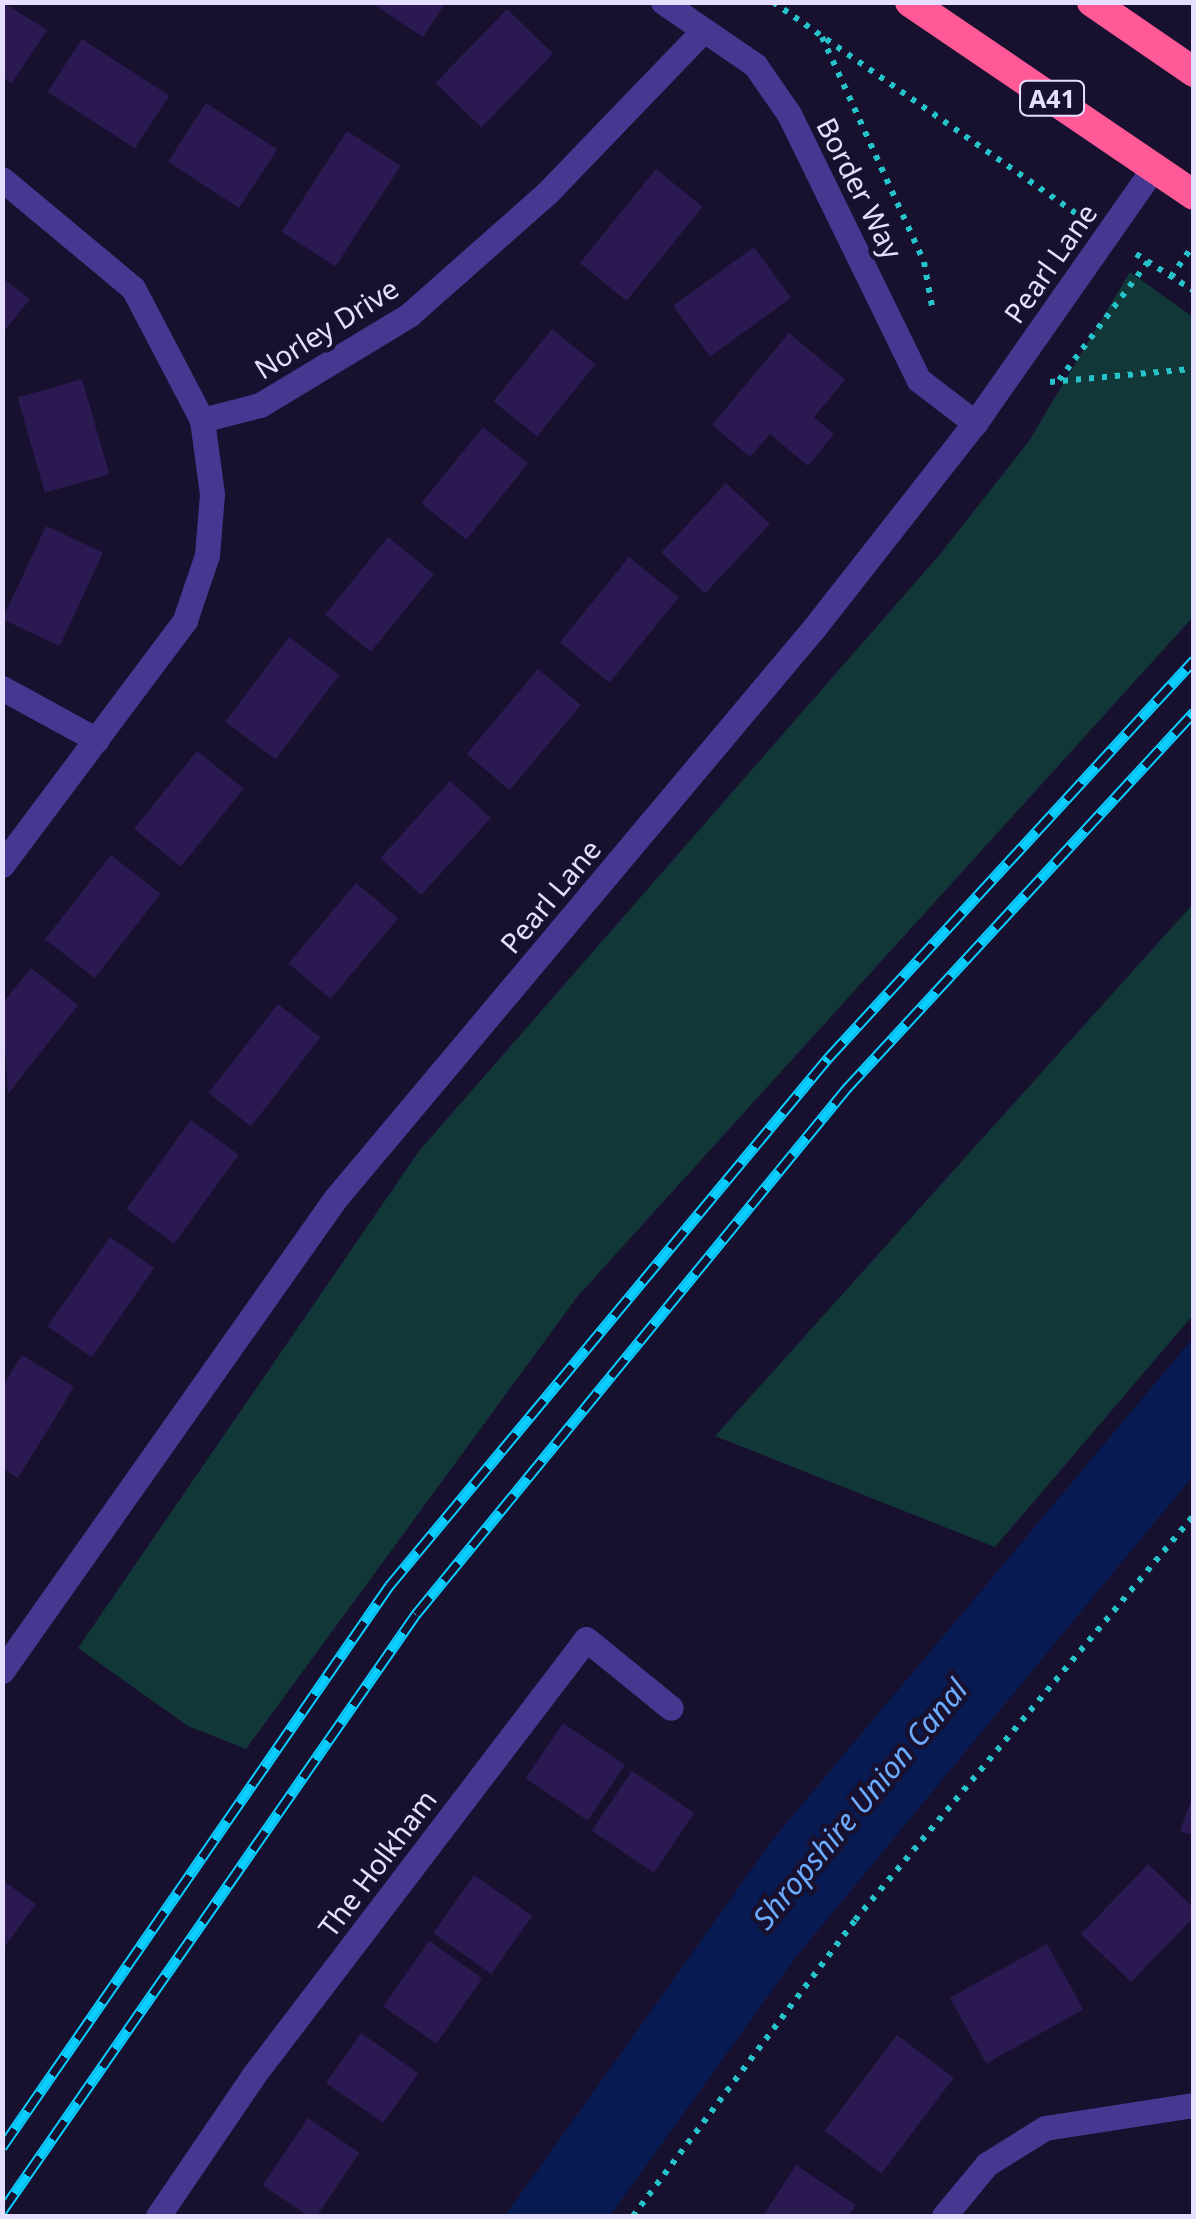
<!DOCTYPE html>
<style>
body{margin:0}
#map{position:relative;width:1196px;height:2219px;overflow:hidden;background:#18102f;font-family:"Noto Sans",sans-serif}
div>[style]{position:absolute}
.green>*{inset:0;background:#123739}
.water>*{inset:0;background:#071a51}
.building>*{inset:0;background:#2b1a51;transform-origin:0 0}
.path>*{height:6px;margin-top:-3px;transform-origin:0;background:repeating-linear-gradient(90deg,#27c3ca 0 5px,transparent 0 13px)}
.minor>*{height:25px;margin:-12.5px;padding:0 12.5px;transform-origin:12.5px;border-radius:12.5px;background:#443891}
.highway>*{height:30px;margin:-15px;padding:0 15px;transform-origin:15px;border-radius:15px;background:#ff5998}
.rail>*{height:11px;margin-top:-5.5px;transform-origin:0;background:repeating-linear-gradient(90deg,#18102f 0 22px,#0aceff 0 44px);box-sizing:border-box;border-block:2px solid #0aceff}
span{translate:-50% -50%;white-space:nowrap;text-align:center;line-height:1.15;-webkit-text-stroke:9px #18102f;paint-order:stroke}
.shield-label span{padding:2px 8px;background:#18102f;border:2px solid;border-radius:8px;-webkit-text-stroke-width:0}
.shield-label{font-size:25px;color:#e5deff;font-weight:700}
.street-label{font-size:28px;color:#e5deff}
.water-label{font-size:30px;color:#6cacff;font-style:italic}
.frame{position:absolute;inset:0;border:5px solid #e5deff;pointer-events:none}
</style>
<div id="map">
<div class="green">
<i style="clip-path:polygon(1130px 272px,1193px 317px,1193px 617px,577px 1297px,246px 1749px,188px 1726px,78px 1648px,419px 1151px,941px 553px,1029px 441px)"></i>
<i style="clip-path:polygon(1193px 904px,1193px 1315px,995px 1547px,715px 1436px)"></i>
</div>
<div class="water">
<i style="clip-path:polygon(1193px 1338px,1193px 1476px,796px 1957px,610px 2216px,505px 2216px,773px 1839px)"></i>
</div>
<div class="building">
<i style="clip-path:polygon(2px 2px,47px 30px,12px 83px,2px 77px)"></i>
<i style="clip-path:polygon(370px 2px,446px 2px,423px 37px)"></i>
<i style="left:507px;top:9px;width:64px;height:103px;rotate:44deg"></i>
<i style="left:82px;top:39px;width:104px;height:63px;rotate:33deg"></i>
<i style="left:206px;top:103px;width:85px;height:70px;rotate:33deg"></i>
<i style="left:347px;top:131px;width:64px;height:120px;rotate:33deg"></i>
<i style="left:656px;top:169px;width:60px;height:121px;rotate:39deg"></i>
<i style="left:754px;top:247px;width:63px;height:100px;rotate:54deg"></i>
<i style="clip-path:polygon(2px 278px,30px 299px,2px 334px)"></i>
<i style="left:552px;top:329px;width:56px;height:93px;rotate:39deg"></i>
<i style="clip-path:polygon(789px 333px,845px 380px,814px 417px,834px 434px,808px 466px,770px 434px,750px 457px,712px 425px)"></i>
<i style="left:82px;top:379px;width:99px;height:67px;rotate:74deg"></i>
<i style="left:483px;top:427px;width:58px;height:98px;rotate:39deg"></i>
<i style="left:726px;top:483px;width:60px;height:95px;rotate:43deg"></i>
<i style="left:46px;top:526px;width:63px;height:103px;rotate:25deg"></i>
<i style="left:388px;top:537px;width:59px;height:100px;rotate:39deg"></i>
<i style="left:629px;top:557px;width:64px;height:110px;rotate:39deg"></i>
<i style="left:289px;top:637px;width:63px;height:106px;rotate:37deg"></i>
<i style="left:538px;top:669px;width:56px;height:111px;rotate:40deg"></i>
<i style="left:197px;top:751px;width:60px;height:100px;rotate:39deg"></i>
<i style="left:450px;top:781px;width:55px;height:104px;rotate:42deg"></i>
<i style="left:111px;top:855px;width:63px;height:107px;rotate:38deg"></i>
<i style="left:356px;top:883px;width:55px;height:105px;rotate:40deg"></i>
<i style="clip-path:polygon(31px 968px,78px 1005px,8px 1094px,2px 1004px)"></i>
<i style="left:278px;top:1004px;width:54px;height:113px;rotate:38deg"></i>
<i style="left:191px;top:1120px;width:59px;height:110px;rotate:36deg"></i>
<i style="left:110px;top:1237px;width:54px;height:109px;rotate:35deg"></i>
<i style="clip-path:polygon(22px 1355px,74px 1387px,18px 1478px,2px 1468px,2px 1387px)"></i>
<i style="left:563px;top:1723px;width:75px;height:67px;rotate:34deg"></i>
<i style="left:632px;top:1771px;width:75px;height:72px;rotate:34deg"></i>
<i style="clip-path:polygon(1193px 1795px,1194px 1795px,1194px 1836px,1180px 1831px)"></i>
<i style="clip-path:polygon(1148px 1864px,1194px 1908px,1194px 1917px,1131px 1982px,1081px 1934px)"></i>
<i style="left:474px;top:1875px;width:71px;height:71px;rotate:35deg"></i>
<i style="clip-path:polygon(2px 1880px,36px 1904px,2px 1950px)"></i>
<i style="left:429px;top:1941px;width:65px;height:80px;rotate:35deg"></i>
<i style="left:1047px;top:1944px;width:75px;height:111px;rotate:61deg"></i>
<i style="left:361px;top:2033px;width:70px;height:61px;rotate:35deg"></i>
<i style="left:897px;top:2035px;width:71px;height:120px;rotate:37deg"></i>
<i style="left:308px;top:2118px;width:62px;height:81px;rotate:34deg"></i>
<i style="clip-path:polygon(796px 2165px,856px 2205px,848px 2216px,763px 2216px)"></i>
</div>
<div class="path">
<i style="left:773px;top:2px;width:369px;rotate:34.9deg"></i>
<i style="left:822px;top:37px;width:247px;rotate:65.6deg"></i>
<i style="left:924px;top:262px;width:51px;rotate:79.8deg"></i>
<i style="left:1136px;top:254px;width:69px;rotate:32.5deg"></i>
<i style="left:1171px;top:277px;width:40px;rotate:-55.1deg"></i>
<i style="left:1059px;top:380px;width:148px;rotate:-53deg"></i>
<i style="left:1050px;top:382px;width:145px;rotate:-5.2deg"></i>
<i style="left:633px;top:2216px;width:370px;rotate:-53.1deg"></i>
<i style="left:855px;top:1920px;width:528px;rotate:-50.07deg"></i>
</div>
<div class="minor">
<i style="left:663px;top:2px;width:112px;rotate:34.4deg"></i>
<i style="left:755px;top:65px;width:60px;rotate:55.2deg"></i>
<i style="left:789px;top:114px;width:296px;rotate:64deg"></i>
<i style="left:919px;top:380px;width:71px;rotate:37.5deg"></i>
<i style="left:2px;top:179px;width:170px;rotate:39.8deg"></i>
<i style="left:133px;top:288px;width:149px;rotate:62.4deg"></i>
<i style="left:2px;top:688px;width:108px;rotate:28.7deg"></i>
<i style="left:2px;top:865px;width:306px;rotate:-53.2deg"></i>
<i style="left:185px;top:620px;width:69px;rotate:-71.3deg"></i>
<i style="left:207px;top:555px;width:61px;rotate:-85.3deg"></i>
<i style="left:212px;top:494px;width:75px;rotate:-97.7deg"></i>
<i style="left:202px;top:420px;width:60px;rotate:-14.5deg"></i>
<i style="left:260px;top:405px;width:174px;rotate:-31.1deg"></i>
<i style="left:409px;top:315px;width:184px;rotate:-41.5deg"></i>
<i style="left:547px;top:193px;width:226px;rotate:-46.1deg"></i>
<i style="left:2px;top:1671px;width:578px;rotate:-54.8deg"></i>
<i style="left:335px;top:1199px;width:745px;rotate:-50.01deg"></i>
<i style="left:814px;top:628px;width:261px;rotate:-51.9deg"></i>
<i style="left:975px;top:423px;width:312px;rotate:-55deg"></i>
<i style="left:158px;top:2216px;width:169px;rotate:-55.8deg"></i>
<i style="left:253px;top:2076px;width:549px;rotate:-52.69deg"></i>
<i style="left:586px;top:1639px;width:109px;rotate:39.1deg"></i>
<i style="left:944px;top:2216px;width:67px;rotate:-50.4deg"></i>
<i style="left:987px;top:2164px;width:68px;rotate:-31.8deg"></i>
<i style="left:1045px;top:2128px;width:151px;rotate:-8.8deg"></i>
</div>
<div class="highway">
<i style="left:910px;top:2px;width:343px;rotate:34.2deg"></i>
<i style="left:1092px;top:2px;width:124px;rotate:34.5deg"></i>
</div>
<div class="rail">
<i style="left:2px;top:2147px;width:682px;rotate:-55.4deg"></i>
<i style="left:389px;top:1586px;width:687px;rotate:-50.26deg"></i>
<i style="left:828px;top:1058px;width:541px;rotate:-47.4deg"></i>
<i style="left:2px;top:2211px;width:727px;rotate:-55.26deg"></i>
<i style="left:416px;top:1614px;width:679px;rotate:-50.68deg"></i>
<i style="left:846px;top:1089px;width:513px;rotate:-47.29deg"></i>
</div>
<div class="shield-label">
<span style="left:1052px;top:98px">A41</span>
</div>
<div class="street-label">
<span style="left:860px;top:188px;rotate:63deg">Border Way</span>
<span style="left:1050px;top:263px;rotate:-55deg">Pearl Lane</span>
<span style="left:326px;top:328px;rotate:-32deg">Norley Drive</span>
<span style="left:550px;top:896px;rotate:-50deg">Pearl Lane</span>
<span style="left:377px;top:1863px;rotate:-53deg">The Holkham</span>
</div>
<div class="water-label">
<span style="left:860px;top:1804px;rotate:-50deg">Shropshire Union Canal</span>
</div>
<div class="frame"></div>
</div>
